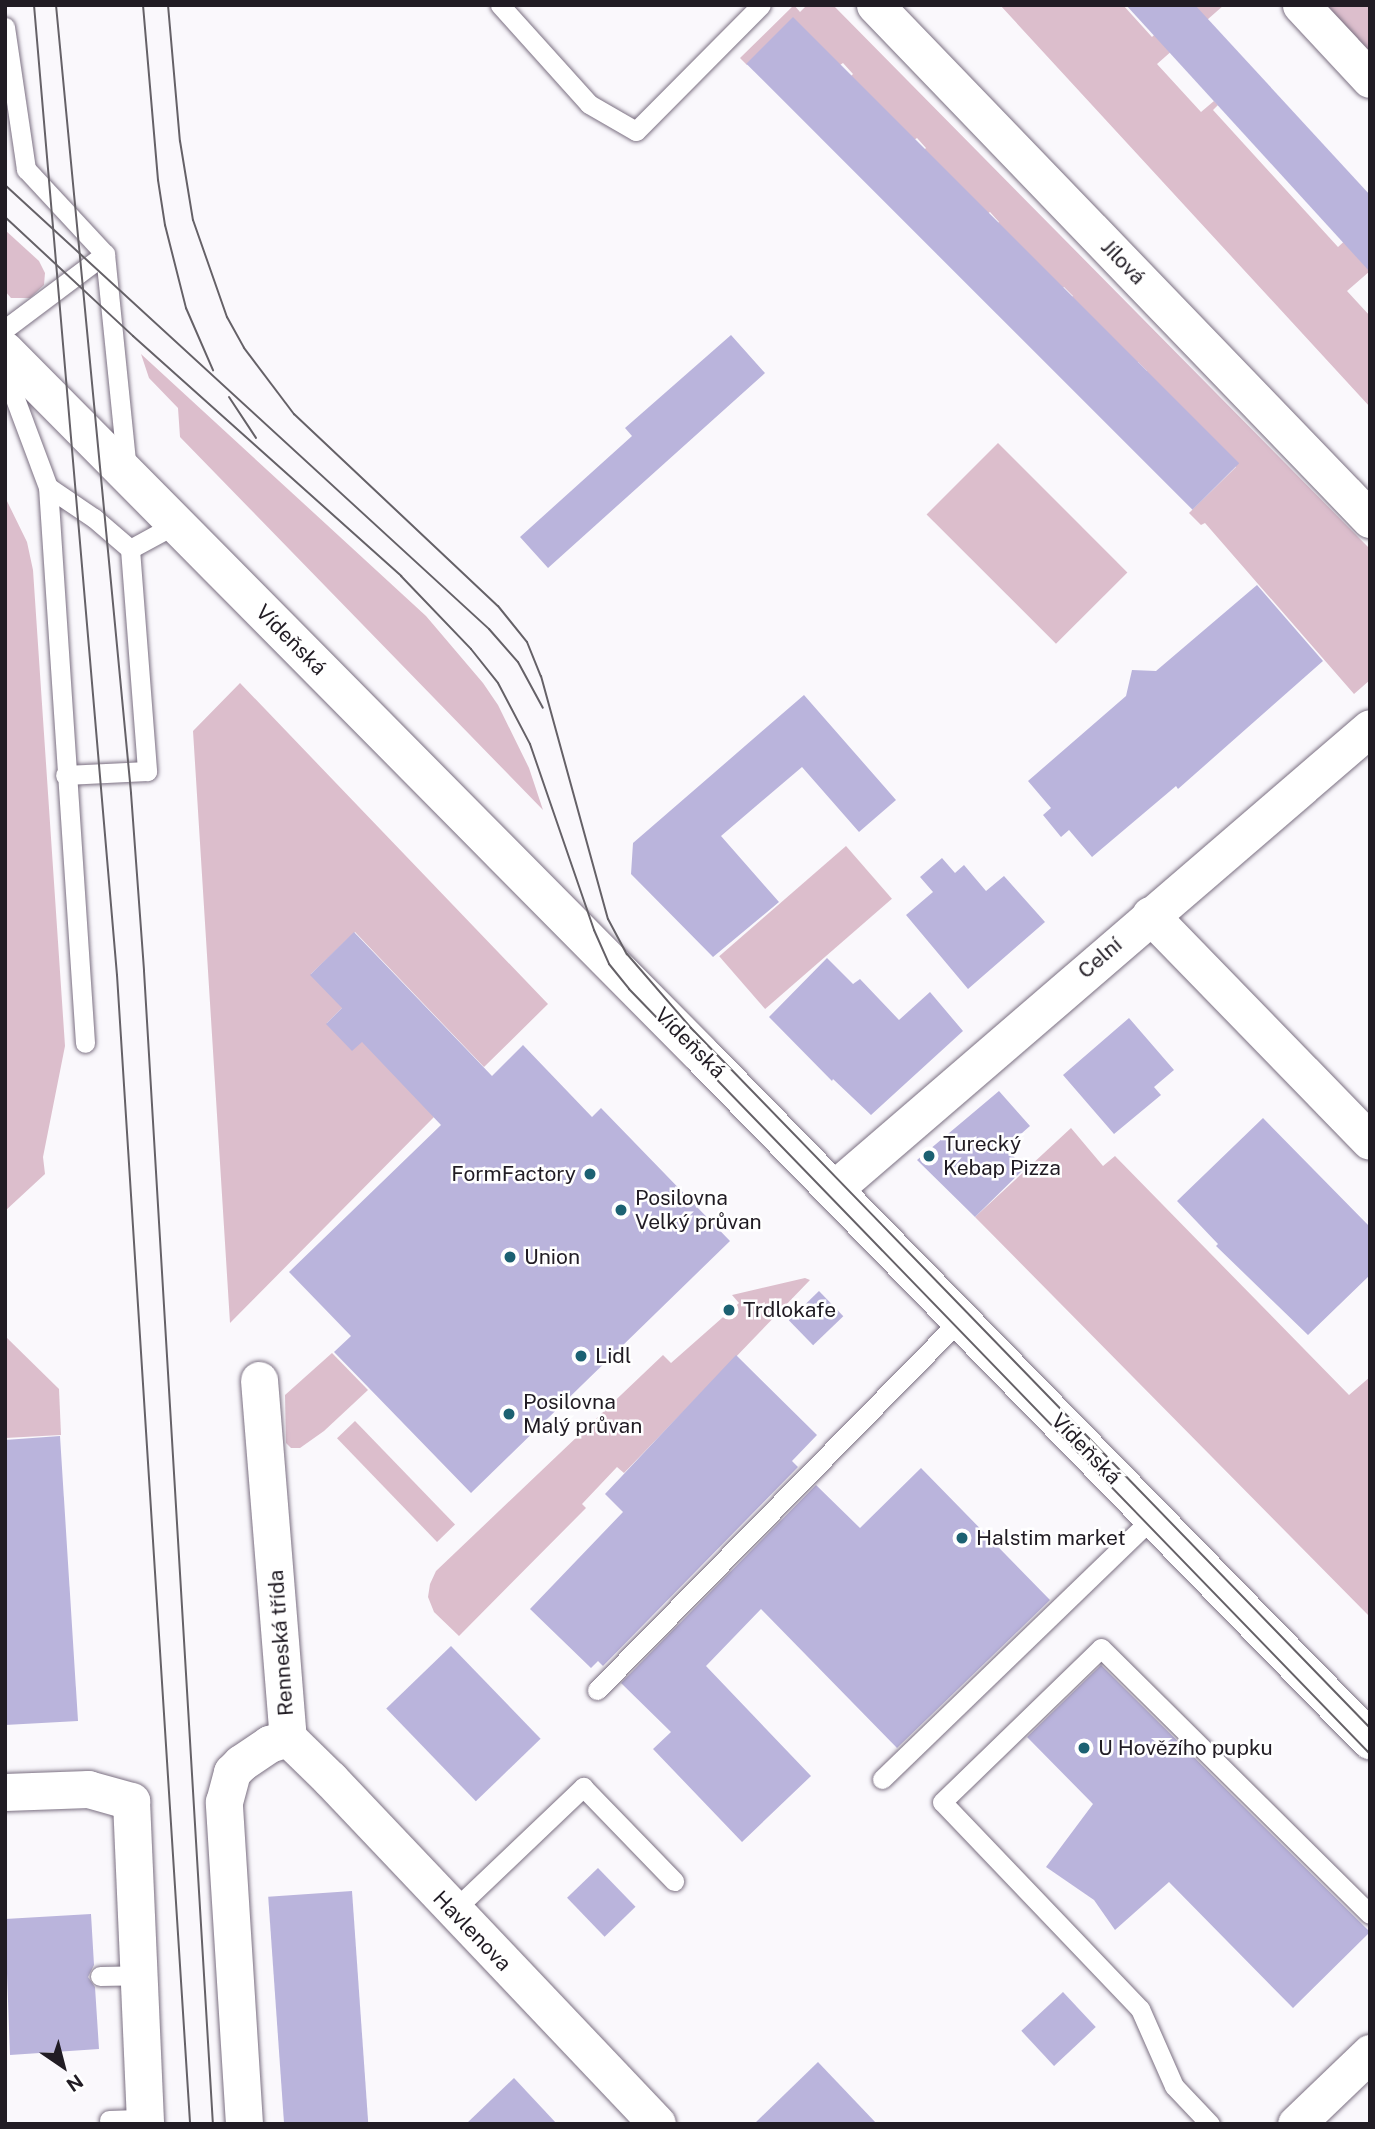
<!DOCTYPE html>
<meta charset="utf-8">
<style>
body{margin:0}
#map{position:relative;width:1375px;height:2129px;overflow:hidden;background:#faf8fc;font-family:"Public Sans",sans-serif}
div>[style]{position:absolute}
.green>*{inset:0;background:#dcbecc;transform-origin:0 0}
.building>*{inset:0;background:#bab4dc;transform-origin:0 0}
.roads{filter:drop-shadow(0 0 2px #7b7082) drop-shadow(0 0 2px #7b7082)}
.service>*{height:19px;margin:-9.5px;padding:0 9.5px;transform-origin:9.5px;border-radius:9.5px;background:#fff}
.minor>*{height:37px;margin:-18.5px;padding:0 18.5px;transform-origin:18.5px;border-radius:18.5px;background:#fff}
.secondary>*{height:38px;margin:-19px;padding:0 19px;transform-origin:19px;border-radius:19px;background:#fff}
.tram>*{height:2px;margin:-1px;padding:0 1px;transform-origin:1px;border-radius:1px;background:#656167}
.dots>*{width:19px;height:19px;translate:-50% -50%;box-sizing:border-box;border:4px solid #fff;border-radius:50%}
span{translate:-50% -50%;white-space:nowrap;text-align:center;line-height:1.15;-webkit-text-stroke:5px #fff;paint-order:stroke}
.street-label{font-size:21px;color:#211c24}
.poi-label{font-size:21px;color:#211c24}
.left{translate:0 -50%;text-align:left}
.right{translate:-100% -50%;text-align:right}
.frame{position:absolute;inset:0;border:7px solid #211c24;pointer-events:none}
.north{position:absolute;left:28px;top:2031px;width:70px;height:70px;-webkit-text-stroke:5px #fff;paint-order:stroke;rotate:145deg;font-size:19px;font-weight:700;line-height:28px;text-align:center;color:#211c24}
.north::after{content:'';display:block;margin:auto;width:24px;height:32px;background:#211c24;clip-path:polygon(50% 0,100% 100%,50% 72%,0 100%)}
</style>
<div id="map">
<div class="green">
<i style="clip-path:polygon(794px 5px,800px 12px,807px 5px,833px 5px,1370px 549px,1370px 680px,1354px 694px,1205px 523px,1201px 525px,1189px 513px,1236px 467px,1211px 437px,1209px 439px,1145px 374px,1147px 371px,1138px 362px,1135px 364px,1070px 299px,1073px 296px,1064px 287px,1061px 289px,997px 224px,999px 222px,990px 212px,987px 214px,924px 150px,926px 148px,917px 138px,914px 140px,851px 76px,853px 74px,843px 63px,840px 65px,793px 18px,747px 65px,740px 58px)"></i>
<i style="clip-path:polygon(1000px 5px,1123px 5px,1152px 37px,1186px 5px,1224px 5px,1157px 64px,1201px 112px,1214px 101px,1218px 105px,1213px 110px,1338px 247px,1370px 218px,1370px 271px,1347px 291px,1370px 316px,1370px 407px)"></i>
<i style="clip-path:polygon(1320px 5px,1370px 5px,1370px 59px)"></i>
<i style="clip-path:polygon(5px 230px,39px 261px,45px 273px,44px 285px,30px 298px,11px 298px,5px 291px)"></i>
<i style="clip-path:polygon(141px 354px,426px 616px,483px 683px,498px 705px,529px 768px,543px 810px,180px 437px,178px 408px,149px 378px)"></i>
<i style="left:998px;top:443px;width:183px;height:101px;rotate:45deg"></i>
<i style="clip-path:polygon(5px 497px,27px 542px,33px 570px,65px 1046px,43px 1157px,45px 1174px,5px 1211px)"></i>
<i style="clip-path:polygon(240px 683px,548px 1004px,484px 1067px,355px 932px,311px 974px,343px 1007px,327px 1023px,369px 1034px,434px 1117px,230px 1323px,193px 731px)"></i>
<i style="left:846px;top:846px;width:70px;height:168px;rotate:49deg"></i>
<i style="clip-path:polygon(1071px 1128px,1103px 1166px,1115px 1156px,1349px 1395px,1370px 1377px,1370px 1617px,975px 1217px)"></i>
<i style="clip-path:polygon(805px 1278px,810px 1280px,624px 1473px,617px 1467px,582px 1504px,586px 1508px,459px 1636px,434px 1612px,428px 1597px,430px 1584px,436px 1571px,663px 1355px,671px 1363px,739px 1303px,732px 1295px)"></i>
<i style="clip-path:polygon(5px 1336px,59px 1389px,61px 1435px,5px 1438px)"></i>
<i style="clip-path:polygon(332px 1353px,368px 1390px,324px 1431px,300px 1448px,291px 1448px,286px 1443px,285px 1395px)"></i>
<i style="left:355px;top:1421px;width:144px;height:25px;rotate:46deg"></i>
</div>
<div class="building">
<i style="clip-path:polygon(1126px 5px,1195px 5px,1370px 195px,1370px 272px)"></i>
<i style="left:793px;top:17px;width:631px;height:66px;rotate:45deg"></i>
<i style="clip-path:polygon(731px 335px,765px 373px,548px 568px,520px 537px,632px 436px,625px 428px)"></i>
<i style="clip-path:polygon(1257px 585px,1323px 661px,1178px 789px,1176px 786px,1092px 857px,1069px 830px,1061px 837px,1043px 815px,1051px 808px,1028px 781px,1126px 696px,1132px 670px,1156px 671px)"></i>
<i style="clip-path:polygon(804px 695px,896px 800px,859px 832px,802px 767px,721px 836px,779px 902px,713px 957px,631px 874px,633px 843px)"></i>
<i style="clip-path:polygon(942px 858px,955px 873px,964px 865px,986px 891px,1004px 876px,1045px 922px,968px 989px,906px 915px,933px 892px,920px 877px)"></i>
<i style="clip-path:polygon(354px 932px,492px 1076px,523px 1045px,592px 1117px,601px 1108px,730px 1241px,471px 1493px,334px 1352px,351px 1336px,289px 1272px,441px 1125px,362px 1042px,352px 1051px,326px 1024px,342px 1008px,310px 975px)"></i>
<i style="clip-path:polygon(827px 958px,853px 984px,860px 979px,899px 1020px,930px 992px,963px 1031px,871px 1115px,833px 1079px,832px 1081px,769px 1017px)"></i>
<i style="clip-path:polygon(1129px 1018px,1174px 1070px,1154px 1087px,1161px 1095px,1114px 1134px,1063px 1075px)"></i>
<i style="clip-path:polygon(999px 1091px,1030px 1126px,1005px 1148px,1025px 1168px,975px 1217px,917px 1160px)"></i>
<i style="clip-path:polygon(1263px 1118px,1370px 1227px,1370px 1275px,1308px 1335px,1216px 1246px,1218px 1244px,1177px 1201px)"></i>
<i style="left:819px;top:1291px;width:35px;height:42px;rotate:46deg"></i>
<i style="clip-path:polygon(736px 1355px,817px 1435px,792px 1461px,798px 1467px,603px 1666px,598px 1661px,591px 1668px,530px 1609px,623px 1512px,605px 1494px)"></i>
<i style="clip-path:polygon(60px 1436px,78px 1721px,5px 1725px,5px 1440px)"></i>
<i style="clip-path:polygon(921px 1468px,1050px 1600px,897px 1748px,761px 1609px,706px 1666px,811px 1776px,742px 1842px,653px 1749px,671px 1732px,621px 1683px,816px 1485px,860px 1528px)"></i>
<i style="left:451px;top:1646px;width:129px;height:90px;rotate:46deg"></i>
<i style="clip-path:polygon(1101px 1665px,1370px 1932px,1293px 2008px,1169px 1882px,1115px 1930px,1094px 1900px,1046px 1867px,1093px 1804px,1027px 1737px)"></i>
<i style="left:598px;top:1868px;width:54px;height:43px;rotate:46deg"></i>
<i style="left:352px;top:1891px;width:234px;height:84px;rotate:86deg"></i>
<i style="clip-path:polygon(91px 1914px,94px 1965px,88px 1977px,95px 1987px,99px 2049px,10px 2055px,5px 1919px)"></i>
<i style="left:1063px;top:1992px;width:48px;height:57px;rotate:47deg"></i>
<i style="clip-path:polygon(818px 2062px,877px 2124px,754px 2124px)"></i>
<i style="clip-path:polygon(514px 2078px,557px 2124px,466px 2124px)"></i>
</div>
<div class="roads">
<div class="service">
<i style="left:500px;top:5px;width:133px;rotate:48deg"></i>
<i style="left:589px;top:104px;width:54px;rotate:29.9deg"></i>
<i style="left:636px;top:131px;width:177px;rotate:-45.2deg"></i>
<i style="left:5px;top:27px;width:144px;rotate:81.6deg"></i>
<i style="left:26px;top:169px;width:116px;rotate:47.1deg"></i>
<i style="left:105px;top:254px;width:216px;rotate:84.2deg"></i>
<i style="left:5px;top:329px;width:125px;rotate:-36.9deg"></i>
<i style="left:5px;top:372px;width:123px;rotate:69.5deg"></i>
<i style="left:48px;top:487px;width:557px;rotate:86.19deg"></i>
<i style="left:48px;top:487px;width:55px;rotate:34deg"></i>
<i style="left:94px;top:518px;width:48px;rotate:40.7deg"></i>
<i style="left:130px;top:549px;width:223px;rotate:85.6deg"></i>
<i style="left:147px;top:771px;width:82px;rotate:177.2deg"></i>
<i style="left:130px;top:549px;width:52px;rotate:-28.5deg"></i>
<i style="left:597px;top:1690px;width:518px;rotate:-45.55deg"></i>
<i style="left:882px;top:1779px;width:376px;rotate:-44deg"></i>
<i style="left:453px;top:1911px;width:180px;rotate:-43.6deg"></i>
<i style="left:583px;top:1787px;width:131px;rotate:45.9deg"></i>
<i style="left:100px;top:1976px;width:39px;rotate:-1deg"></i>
<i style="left:109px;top:2120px;width:36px;rotate:-2deg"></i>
<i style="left:1210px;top:2124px;width:52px;rotate:-133.5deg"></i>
<i style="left:1174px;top:2086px;width:84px;rotate:-113.8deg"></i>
<i style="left:1140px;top:2009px;width:286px;rotate:-133.7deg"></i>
<i style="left:942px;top:1802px;width:221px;rotate:-44.1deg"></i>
<i style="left:1101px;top:1648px;width:378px;rotate:44.7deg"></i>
</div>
<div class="minor">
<i style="left:875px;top:5px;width:714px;rotate:46.08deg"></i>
<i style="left:1301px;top:5px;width:101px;rotate:47deg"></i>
<i style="left:1150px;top:915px;width:315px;rotate:45.8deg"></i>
<i style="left:833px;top:1190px;width:708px;rotate:-40.71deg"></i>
<i style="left:259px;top:1380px;width:359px;rotate:85.4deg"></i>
<i style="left:288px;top:1738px;width:59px;rotate:44.3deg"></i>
<i style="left:330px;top:1779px;width:475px;rotate:46.5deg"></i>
<i style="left:5px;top:1792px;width:83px;rotate:-2.1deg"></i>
<i style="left:88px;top:1789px;width:45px;rotate:15.6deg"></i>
<i style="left:131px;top:1801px;width:323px;rotate:87.5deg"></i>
<i style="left:244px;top:2124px;width:323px;rotate:-93.6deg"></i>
<i style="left:224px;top:1802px;width:31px;rotate:-75deg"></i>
<i style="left:232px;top:1772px;width:13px;rotate:-45deg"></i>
<i style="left:241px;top:1763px;width:34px;rotate:-34deg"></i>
<i style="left:269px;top:1744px;width:20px;rotate:-18deg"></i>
<i style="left:1296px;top:2124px;width:103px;rotate:-43.8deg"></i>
</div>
<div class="secondary">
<i style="left:5px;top:351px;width:988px;rotate:45.29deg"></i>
<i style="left:700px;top:1053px;width:960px;rotate:45.72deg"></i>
</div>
</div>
<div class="tram">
<i style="left:34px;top:5px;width:974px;rotate:85.11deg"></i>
<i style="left:117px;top:975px;width:1151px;rotate:86.36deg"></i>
<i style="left:56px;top:5px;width:792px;rotate:84.56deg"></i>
<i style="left:131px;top:793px;width:178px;rotate:85.8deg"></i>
<i style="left:144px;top:971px;width:1155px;rotate:86.58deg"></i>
<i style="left:143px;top:5px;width:176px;rotate:85.1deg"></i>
<i style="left:158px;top:180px;width:46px;rotate:81.2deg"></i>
<i style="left:165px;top:225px;width:86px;rotate:75.8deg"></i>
<i style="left:186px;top:308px;width:68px;rotate:66.5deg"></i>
<i style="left:168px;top:5px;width:137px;rotate:85deg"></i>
<i style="left:180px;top:141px;width:80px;rotate:80.7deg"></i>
<i style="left:193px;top:220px;width:103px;rotate:70.7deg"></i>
<i style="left:227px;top:317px;width:35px;rotate:61deg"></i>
<i style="left:244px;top:348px;width:83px;rotate:52.9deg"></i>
<i style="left:294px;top:414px;width:280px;rotate:43.3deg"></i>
<i style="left:498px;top:606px;width:46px;rotate:51.1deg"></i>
<i style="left:527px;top:642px;width:37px;rotate:68deg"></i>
<i style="left:541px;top:676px;width:252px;rotate:74.6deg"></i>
<i style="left:608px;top:919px;width:40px;rotate:62deg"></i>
<i style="left:627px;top:954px;width:98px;rotate:49.1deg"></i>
<i style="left:691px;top:1028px;width:975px;rotate:45.87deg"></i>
<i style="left:5px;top:185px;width:657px;rotate:42.53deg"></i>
<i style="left:489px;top:629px;width:44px;rotate:48.7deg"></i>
<i style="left:518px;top:662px;width:52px;rotate:61.5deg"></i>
<i style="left:5px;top:217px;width:175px;rotate:42.9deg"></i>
<i style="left:133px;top:336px;width:360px;rotate:41.8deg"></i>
<i style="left:401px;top:576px;width:101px;rotate:46.2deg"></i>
<i style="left:471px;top:649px;width:43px;rotate:51.5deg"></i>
<i style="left:498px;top:683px;width:69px;rotate:62.3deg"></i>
<i style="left:530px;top:744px;width:197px;rotate:71deg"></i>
<i style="left:594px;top:930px;width:37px;rotate:66deg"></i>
<i style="left:609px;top:964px;width:32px;rotate:51deg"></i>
<i style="left:629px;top:989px;width:1065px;rotate:45.91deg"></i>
<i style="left:229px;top:397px;width:49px;rotate:56.6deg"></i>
</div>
<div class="dots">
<i style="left:929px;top:1156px;background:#1c6172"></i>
<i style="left:590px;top:1174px;background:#1c6172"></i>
<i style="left:621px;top:1210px;background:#1c6172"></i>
<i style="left:510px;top:1257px;background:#1c6172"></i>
<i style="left:729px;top:1310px;background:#1c6172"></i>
<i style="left:581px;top:1356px;background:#1c6172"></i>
<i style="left:509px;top:1414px;background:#1c6172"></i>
<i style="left:962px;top:1538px;background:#1c6172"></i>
<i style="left:1084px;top:1748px;background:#1c6172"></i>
</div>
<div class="street-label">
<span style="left:1123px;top:262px;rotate:46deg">Jílová</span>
<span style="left:291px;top:640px;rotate:45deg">Vídeňská</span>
<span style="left:1100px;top:958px;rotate:-41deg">Celní</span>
<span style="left:690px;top:1043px;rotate:45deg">Vídeňská</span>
<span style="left:1086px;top:1449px;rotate:46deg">Vídeňská</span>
<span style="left:281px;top:1643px;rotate:-94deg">Renneská třída</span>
<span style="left:472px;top:1931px;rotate:46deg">Havlenova</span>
</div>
<div class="poi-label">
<span class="left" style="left:943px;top:1156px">Turecký<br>Kebap Pizza</span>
<span class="right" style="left:576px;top:1174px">FormFactory</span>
<span class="left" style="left:635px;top:1210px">Posilovna<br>Velký průvan</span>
<span class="left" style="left:524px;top:1257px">Union</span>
<span class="left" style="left:743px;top:1310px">Trdlokafe</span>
<span class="left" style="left:595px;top:1356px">Lidl</span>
<span class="left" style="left:523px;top:1414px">Posilovna<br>Malý průvan</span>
<span class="left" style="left:976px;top:1538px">Halstim market</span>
<span class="left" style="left:1098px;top:1748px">U Hovězího pupku</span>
</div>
<div class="frame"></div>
<div class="north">N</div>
</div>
